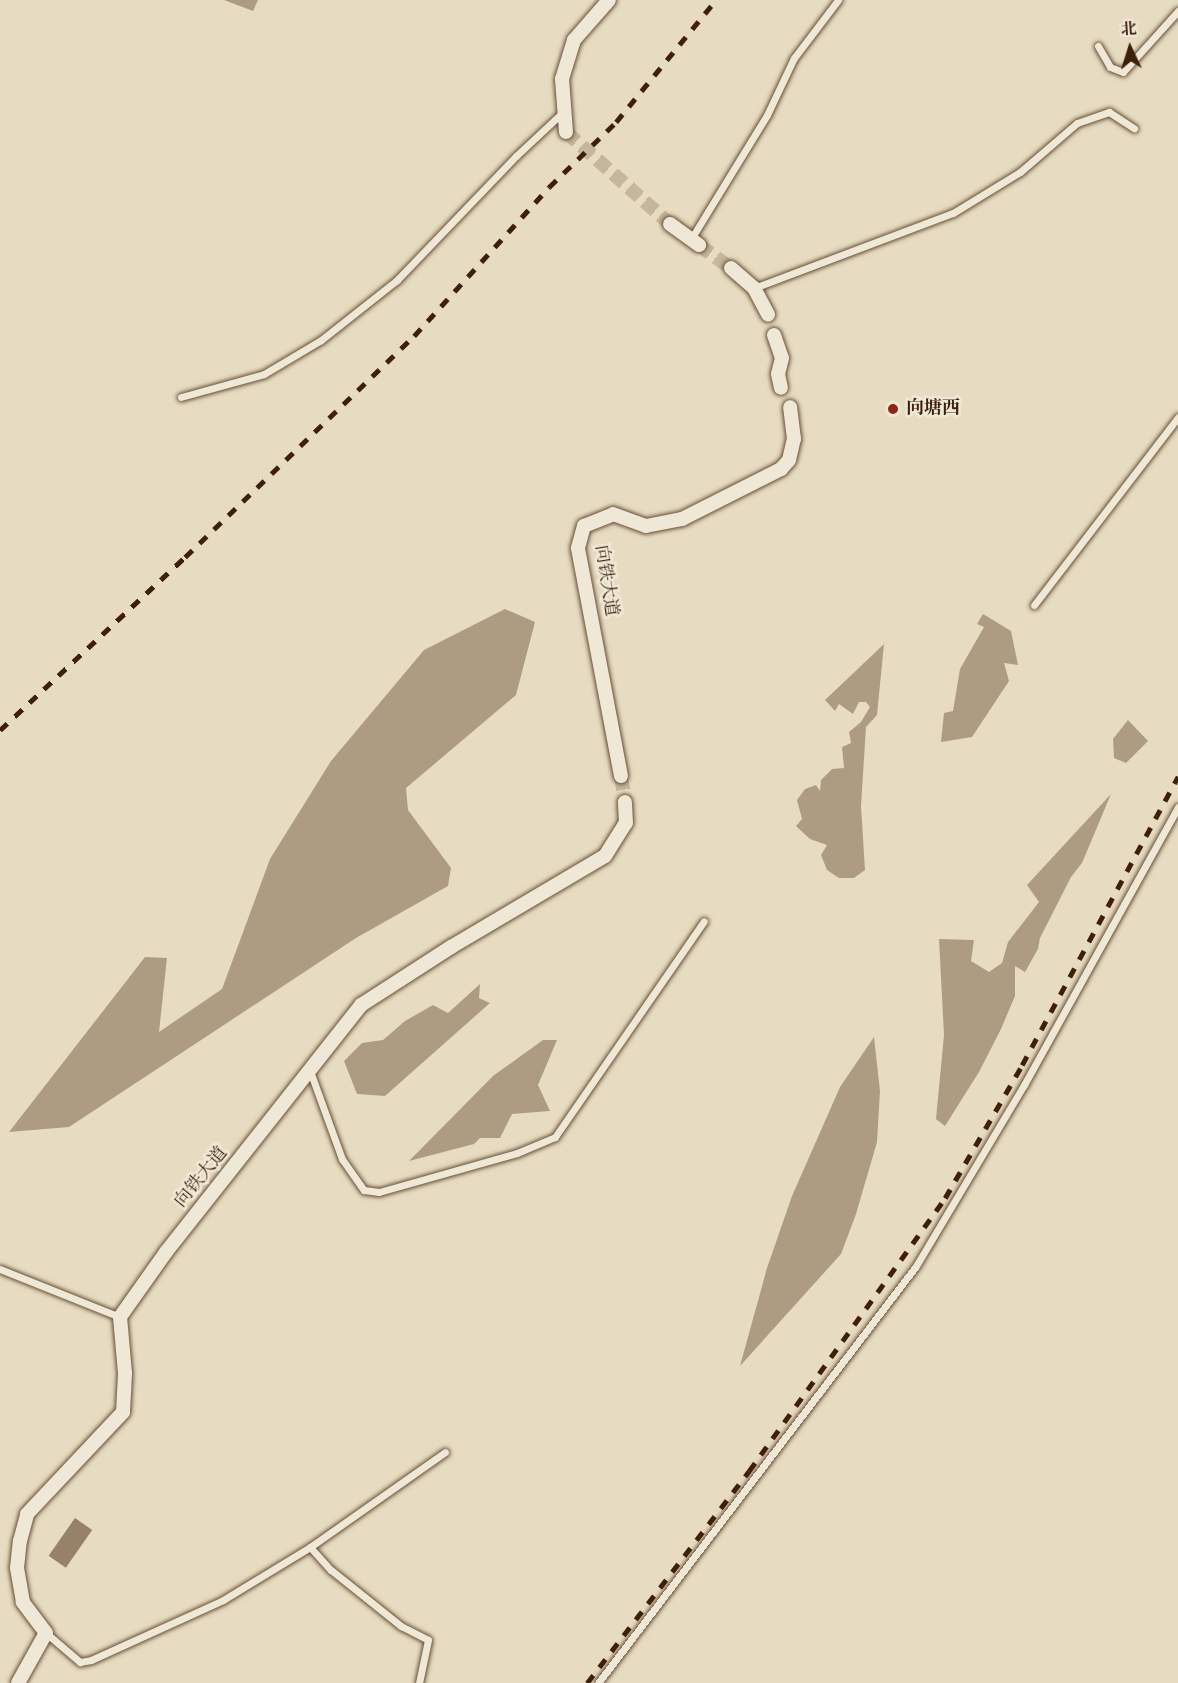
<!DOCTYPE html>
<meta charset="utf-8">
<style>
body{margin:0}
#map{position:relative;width:1178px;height:1683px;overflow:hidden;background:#e7dcc1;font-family:"IM FELL English","Noto Serif SC",serif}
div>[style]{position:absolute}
.water>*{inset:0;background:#ae9c82}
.building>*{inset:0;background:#968169;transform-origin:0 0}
.minor-tunnel>*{height:14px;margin-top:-7px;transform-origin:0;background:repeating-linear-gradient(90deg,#c5b69c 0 14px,transparent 0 21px)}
.roads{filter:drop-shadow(0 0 2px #684e37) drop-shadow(0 0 2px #684e37)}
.service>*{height:7px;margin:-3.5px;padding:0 3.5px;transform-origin:3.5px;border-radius:3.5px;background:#efe8d7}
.minor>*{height:14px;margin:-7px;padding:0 7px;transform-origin:7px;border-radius:7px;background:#efe8d7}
.rail>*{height:4.5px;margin-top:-2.25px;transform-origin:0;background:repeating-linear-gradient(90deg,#3e1f09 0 10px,transparent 0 20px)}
.dots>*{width:16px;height:16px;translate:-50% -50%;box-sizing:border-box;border:3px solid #efe8d7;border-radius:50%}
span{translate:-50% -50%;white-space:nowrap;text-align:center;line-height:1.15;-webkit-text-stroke:5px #efe8d7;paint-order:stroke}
.poi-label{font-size:18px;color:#3e1f09;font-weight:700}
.left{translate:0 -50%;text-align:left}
.street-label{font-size:18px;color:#3e1f09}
.north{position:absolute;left:1100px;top:18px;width:60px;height:60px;-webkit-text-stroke:4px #efe8d7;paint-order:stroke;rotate:356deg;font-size:16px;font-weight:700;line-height:24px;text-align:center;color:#3e1f09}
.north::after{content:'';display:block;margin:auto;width:21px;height:27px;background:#3e1f09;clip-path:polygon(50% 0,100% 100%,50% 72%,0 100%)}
</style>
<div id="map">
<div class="water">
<i style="clip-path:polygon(224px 0,258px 0,253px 11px)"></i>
<i style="clip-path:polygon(505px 609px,535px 622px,516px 695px,406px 788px,408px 810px,451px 868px,448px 886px,356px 938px,69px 1127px,9px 1132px,145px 957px,167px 958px,159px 1032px,222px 989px,270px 859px,331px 761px,424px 650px)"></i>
<i style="clip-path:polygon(983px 614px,1011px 631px,1018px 665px,1004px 663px,1009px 681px,972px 737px,941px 742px,944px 713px,953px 711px,960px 669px,984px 627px,977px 624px)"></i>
<i style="clip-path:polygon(884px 644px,877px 715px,866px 727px,861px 806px,865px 870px,854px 878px,839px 878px,827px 870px,821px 855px,827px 845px,810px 839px,796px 826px,802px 819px,797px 800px,805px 789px,816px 785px,820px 791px,821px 780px,832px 769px,844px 768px,842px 747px,851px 743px,849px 732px,861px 722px,870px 707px,866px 702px,859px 702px,853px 714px,839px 704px,835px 711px,825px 700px)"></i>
<i style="clip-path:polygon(1128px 720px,1148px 741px,1126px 763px,1114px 758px,1113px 739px)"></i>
<i style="clip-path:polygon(1111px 794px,1082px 863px,1071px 877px,1040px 938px,1038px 949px,1025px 972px,1015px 966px,1015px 996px,1001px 1029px,979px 1072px,945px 1126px,936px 1119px,944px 1035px,939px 939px,974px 940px,971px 961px,989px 972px,1002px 963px,1008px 942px,1039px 902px,1027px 885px)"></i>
<i style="clip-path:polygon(480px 984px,479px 998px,490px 1003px,385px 1096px,357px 1094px,344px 1061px,362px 1043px,383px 1040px,405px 1021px,433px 1005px,448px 1013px)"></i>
<i style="clip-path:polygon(874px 1037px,880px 1091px,877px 1142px,856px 1214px,841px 1254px,740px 1366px,767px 1268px,792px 1196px,840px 1087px)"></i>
<i style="clip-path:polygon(543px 1040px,557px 1040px,538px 1085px,550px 1111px,512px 1114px,500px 1138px,480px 1138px,474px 1144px,409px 1161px,493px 1076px)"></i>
</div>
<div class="building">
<i style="left:75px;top:1518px;width:21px;height:46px;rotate:35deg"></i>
</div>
<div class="minor-tunnel">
<i style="left:566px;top:132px;width:139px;rotate:41.5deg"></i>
<i style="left:699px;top:245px;width:39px;rotate:36deg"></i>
<i style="left:621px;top:776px;width:26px;rotate:81deg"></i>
</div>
<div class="roads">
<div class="service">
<i style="left:1098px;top:46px;width:24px;rotate:60deg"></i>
<i style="left:1110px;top:67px;width:14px;rotate:21deg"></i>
<i style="left:1123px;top:72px;width:82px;rotate:-48deg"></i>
<i style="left:691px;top:239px;width:145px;rotate:-58.5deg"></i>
<i style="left:767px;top:115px;width:63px;rotate:-64.7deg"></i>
<i style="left:794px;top:58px;width:73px;rotate:-52.8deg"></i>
<i style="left:754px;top:288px;width:213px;rotate:-20.7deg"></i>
<i style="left:953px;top:213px;width:79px;rotate:-31.5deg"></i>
<i style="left:1020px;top:172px;width:75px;rotate:-40.7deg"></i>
<i style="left:1077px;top:123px;width:34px;rotate:-19deg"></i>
<i style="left:1109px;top:112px;width:30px;rotate:33deg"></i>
<i style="left:181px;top:397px;width:86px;rotate:-15.5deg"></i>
<i style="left:264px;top:374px;width:66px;rotate:-30.8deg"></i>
<i style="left:321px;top:340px;width:97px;rotate:-38.3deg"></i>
<i style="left:397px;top:280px;width:172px;rotate:-46.2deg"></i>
<i style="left:516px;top:156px;width:64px;rotate:-43.1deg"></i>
<i style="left:1034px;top:605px;width:237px;rotate:-52.5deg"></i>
<i style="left:310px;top:1071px;width:94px;rotate:70deg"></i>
<i style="left:342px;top:1159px;width:38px;rotate:55deg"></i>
<i style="left:364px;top:1190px;width:15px;rotate:8deg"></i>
<i style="left:379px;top:1192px;width:143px;rotate:-15.8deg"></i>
<i style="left:517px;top:1153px;width:41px;rotate:-22.8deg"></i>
<i style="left:555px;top:1137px;width:262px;rotate:-55.4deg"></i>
<i style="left:0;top:1269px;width:129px;rotate:21.8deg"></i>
<i style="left:310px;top:1547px;width:165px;rotate:-35.1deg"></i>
<i style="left:46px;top:1633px;width:45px;rotate:40.5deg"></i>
<i style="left:80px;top:1662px;width:11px;rotate:-10deg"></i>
<i style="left:91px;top:1660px;width:145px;rotate:-24.4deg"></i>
<i style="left:223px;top:1600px;width:102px;rotate:-31.3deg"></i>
<i style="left:310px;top:1547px;width:31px;rotate:48deg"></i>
<i style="left:331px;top:1570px;width:90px;rotate:38.7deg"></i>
<i style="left:401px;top:1626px;width:30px;rotate:27deg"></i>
<i style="left:428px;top:1640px;width:44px;rotate:101.8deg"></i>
<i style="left:598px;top:1683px;width:524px;rotate:-52.67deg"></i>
<i style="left:916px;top:1266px;width:211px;rotate:-59.2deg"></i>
<i style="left:1024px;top:1085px;width:318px;rotate:-61deg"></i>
</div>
<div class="minor">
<i style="left:566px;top:132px;width:53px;rotate:-94.3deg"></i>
<i style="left:562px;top:79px;width:41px;rotate:-72.9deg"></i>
<i style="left:574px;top:40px;width:53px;rotate:-48.8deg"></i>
<i style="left:670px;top:224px;width:36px;rotate:36deg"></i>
<i style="left:731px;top:268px;width:30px;rotate:41deg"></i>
<i style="left:754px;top:288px;width:30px;rotate:62deg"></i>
<i style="left:774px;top:335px;width:24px;rotate:71deg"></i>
<i style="left:782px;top:358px;width:16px;rotate:104deg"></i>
<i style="left:778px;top:374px;width:14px;rotate:78deg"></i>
<i style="left:621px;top:776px;width:232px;rotate:-100.7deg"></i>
<i style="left:578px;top:548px;width:23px;rotate:-75deg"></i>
<i style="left:584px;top:526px;width:31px;rotate:-22deg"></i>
<i style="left:613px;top:514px;width:35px;rotate:20deg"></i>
<i style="left:646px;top:526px;width:37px;rotate:-11deg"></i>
<i style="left:682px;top:519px;width:111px;rotate:-26.8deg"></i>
<i style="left:781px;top:469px;width:12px;rotate:-48deg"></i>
<i style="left:789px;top:460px;width:22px;rotate:-77deg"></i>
<i style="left:794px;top:439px;width:32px;rotate:-97deg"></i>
<i style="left:18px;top:1683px;width:57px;rotate:-60.8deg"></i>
<i style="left:46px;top:1633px;width:39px;rotate:-127deg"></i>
<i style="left:23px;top:1602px;width:35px;rotate:-100deg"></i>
<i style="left:17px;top:1568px;width:27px;rotate:-84deg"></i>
<i style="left:20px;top:1541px;width:28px;rotate:-75deg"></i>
<i style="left:27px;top:1514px;width:140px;rotate:-46.7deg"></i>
<i style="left:123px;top:1412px;width:39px;rotate:-87deg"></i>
<i style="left:125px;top:1373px;width:56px;rotate:-95.1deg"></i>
<i style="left:120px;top:1317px;width:80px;rotate:-54.7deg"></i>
<i style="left:166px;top:1252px;width:315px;rotate:-51.7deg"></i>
<i style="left:361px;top:1005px;width:107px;rotate:-32.8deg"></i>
<i style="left:451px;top:947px;width:179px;rotate:-30.6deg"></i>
<i style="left:605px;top:856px;width:39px;rotate:-58deg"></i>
<i style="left:626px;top:823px;width:21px;rotate:-93deg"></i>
</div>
</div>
<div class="rail">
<i style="left:0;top:730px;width:253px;rotate:-43.1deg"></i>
<i style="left:185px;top:557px;width:318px;rotate:-44deg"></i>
<i style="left:414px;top:336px;width:201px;rotate:-47.8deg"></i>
<i style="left:549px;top:187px;width:93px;rotate:-44.1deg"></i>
<i style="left:616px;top:122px;width:158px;rotate:-50.7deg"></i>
<i style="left:587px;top:1683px;width:267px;rotate:-52.6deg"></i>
<i style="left:749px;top:1471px;width:336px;rotate:-54.3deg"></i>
<i style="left:945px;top:1198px;width:154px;rotate:-59.9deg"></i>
<i style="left:1022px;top:1065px;width:328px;rotate:-61.6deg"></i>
</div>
<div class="dots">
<i style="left:893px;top:409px;background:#8f2418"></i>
</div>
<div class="poi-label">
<span class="left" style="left:906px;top:409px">向塘西</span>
</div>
<div class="street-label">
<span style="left:605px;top:581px;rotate:81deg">向铁大道</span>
<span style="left:202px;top:1178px;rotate:-51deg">向铁大道</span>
</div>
<div class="north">北</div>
</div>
